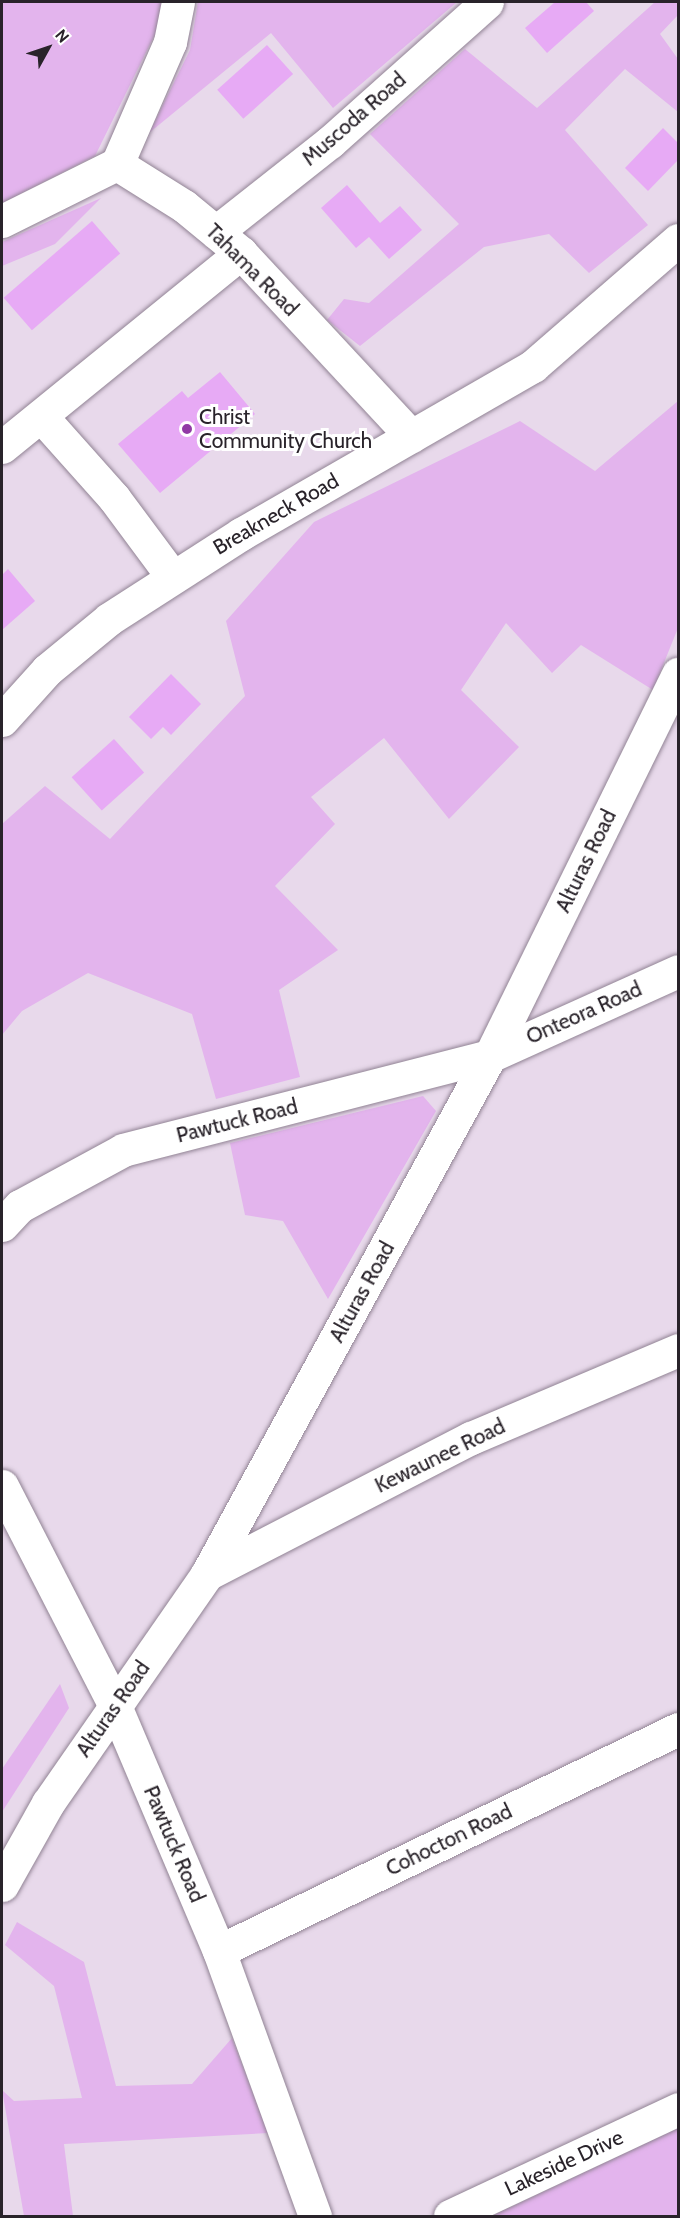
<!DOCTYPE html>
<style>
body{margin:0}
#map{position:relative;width:680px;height:2218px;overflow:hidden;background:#e8d9eb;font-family:Cabin,sans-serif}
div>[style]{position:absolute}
.green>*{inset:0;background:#e3b4ed}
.building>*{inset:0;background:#e7aaf5;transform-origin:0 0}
.roads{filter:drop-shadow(0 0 2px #918394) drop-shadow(0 0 2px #918394)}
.minor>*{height:33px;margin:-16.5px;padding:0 16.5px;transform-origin:16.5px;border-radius:16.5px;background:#fff}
.dots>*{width:16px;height:16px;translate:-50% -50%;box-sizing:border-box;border:3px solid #fff;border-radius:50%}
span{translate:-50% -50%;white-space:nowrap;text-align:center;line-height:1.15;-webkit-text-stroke:6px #fff;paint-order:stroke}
.street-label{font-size:21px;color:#29232a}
.poi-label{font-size:21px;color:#29232a}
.left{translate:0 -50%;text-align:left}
.frame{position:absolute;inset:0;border:3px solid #29232a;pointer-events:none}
.north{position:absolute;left:18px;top:18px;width:60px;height:60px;-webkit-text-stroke:4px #fff;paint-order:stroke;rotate:50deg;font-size:16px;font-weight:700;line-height:24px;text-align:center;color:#29232a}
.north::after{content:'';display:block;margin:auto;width:21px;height:27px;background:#29232a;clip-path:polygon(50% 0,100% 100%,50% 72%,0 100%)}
</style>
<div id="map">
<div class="green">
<i style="clip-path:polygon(2px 2px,164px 2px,158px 28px,95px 156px,2px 203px)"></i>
<i style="clip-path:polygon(198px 2px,457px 2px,333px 108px,271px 33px,149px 133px,190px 50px)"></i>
<i style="clip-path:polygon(655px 2px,678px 2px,678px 15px,660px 34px,678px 59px,678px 112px,625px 69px,565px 130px,648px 225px,589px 273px,549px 234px,484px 247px,360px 346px,327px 320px,344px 299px,369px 303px,459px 224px,370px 134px,465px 49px,537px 108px)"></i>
<i style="clip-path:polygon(101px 198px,55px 244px,2px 266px,2px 242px)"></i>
<i style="clip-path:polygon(678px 401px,678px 628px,653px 690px,581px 645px,552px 673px,506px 623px,461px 690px,519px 747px,449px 819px,384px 738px,311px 797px,335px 824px,275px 886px,338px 950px,279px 990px,300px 1077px,216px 1099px,192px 1014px,88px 973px,22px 1011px,2px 1035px,2px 824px,45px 786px,110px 839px,245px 696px,226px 621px,314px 522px,520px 421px,595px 471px)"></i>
<i style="clip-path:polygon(423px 1096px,436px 1111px,328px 1299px,283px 1221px,245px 1215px,230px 1143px)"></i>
<i style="clip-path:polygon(60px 1684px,69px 1708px,2px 1812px,2px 1769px)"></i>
<i style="clip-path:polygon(17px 1922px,84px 1962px,116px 2086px,192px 2084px,232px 2038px,268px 2133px,64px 2144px,73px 2216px,24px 2216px,2px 2090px,14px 2101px,82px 2098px,54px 1986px,5px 1945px)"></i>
<i style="clip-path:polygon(678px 2128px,678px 2216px,492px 2216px)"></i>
</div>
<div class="building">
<i style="clip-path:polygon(555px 2px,586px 2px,594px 11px,547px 53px,525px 28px)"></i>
<i style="left:267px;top:45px;width:39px;height:67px;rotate:48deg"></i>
<i style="clip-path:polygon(663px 128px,678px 143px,678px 160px,648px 191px,625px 168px)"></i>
<i style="clip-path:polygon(347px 185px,380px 223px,400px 206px,422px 230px,389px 259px,369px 237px,356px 248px,321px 208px)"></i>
<i style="left:92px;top:221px;width:43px;height:117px;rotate:49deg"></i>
<i style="clip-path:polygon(220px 372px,255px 414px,160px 493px,118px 444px,182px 391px,188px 398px)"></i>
<i style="clip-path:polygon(8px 569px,35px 601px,2px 630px,2px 575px)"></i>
<i style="clip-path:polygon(171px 674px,201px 704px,171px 735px,163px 727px,151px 739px,129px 717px)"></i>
<i style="left:114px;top:739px;width:45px;height:57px;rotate:48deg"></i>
</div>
<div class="roads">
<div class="minor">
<i style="left:117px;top:164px;width:133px;rotate:-66.5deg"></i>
<i style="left:170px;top:42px;width:41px;rotate:-78.7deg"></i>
<i style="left:2px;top:221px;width:128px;rotate:-26.4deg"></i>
<i style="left:117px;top:164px;width:79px;rotate:32.1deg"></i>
<i style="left:184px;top:206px;width:74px;rotate:39.5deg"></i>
<i style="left:241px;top:253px;width:250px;rotate:47.1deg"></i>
<i style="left:216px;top:232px;width:145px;rotate:-38.3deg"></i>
<i style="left:330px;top:142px;width:210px;rotate:-41.7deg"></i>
<i style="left:41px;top:416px;width:110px;rotate:48.3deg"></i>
<i style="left:114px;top:498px;width:97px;rotate:53.4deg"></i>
<i style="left:2px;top:447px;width:308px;rotate:-39.1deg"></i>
<i style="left:2px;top:720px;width:67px;rotate:-48deg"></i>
<i style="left:47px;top:670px;width:80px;rotate:-39.4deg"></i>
<i style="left:109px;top:619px;width:157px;rotate:-32.8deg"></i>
<i style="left:241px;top:534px;width:337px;rotate:-29.9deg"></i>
<i style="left:533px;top:366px;width:192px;rotate:-41deg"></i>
<i style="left:2px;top:1225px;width:26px;rotate:-47deg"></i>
<i style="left:20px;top:1206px;width:117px;rotate:-28.5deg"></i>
<i style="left:123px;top:1150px;width:379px;rotate:-14.4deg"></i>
<i style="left:490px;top:1056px;width:206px;rotate:-24.3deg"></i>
<i style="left:2px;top:1486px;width:247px;rotate:62.8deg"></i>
<i style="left:115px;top:1706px;width:266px;rotate:67deg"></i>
<i style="left:219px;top:1951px;width:282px;rotate:70.1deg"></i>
<i style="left:207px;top:1574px;width:297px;rotate:-27.3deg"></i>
<i style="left:471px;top:1438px;width:225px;rotate:-23deg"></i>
<i style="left:2px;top:1885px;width:94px;rotate:-60.7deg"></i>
<i style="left:48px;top:1803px;width:279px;rotate:-55.2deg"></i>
<i style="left:207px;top:1574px;width:590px;rotate:-61.35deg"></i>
<i style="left:490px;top:1056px;width:426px;rotate:-63.8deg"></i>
<i style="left:219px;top:1951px;width:510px;rotate:-25.81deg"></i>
<i style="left:450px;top:2216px;width:252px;rotate:-25.1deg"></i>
</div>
</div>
<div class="dots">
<i style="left:187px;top:429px;background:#9139a5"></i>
</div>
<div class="street-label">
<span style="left:354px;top:119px;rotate:-41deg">Muscoda Road</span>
<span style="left:252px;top:270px;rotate:45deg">Tahama Road</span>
<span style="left:276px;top:514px;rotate:-30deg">Breakneck Road</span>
<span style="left:586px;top:861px;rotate:-64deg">Alturas Road</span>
<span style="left:584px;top:1013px;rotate:-24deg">Onteora Road</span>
<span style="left:237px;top:1121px;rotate:-14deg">Pawtuck Road</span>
<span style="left:362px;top:1292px;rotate:-61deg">Alturas Road</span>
<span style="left:440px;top:1456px;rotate:-26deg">Kewaunee Road</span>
<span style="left:113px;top:1709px;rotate:-55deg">Alturas Road</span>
<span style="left:449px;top:1840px;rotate:-26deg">Cohocton Road</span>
<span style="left:174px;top:1844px;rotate:67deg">Pawtuck Road</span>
<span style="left:564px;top:2163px;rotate:-25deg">Lakeside Drive</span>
</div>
<div class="poi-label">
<span class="left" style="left:199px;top:429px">Christ<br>Community Church</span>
</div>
<div class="frame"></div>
<div class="north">N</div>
</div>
